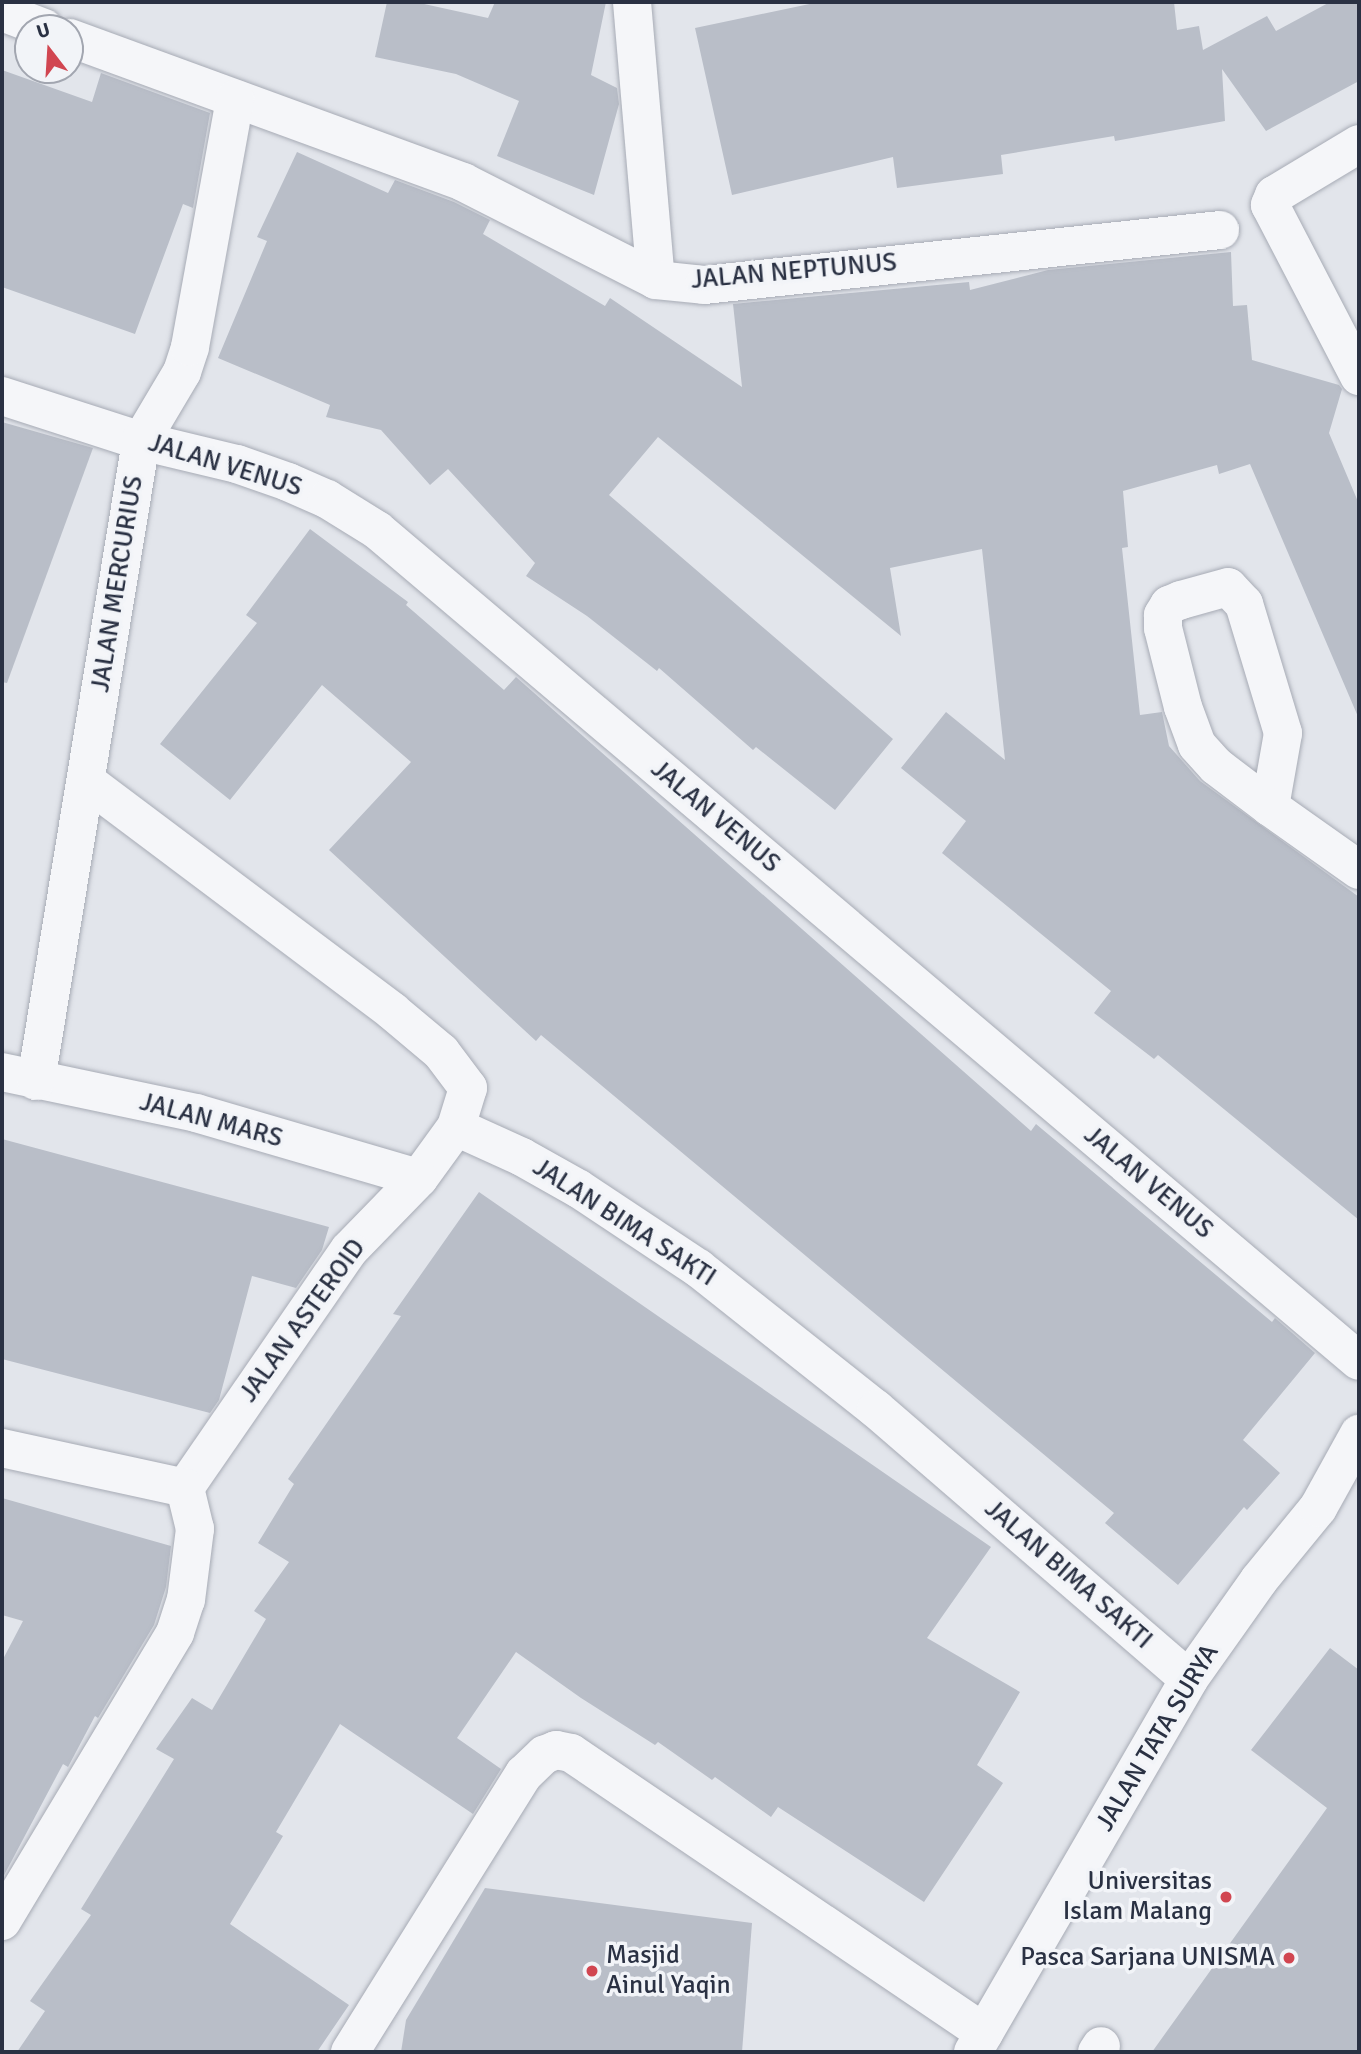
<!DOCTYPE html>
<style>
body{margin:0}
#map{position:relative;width:1361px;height:2054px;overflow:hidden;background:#e2e5eb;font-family:Signika,sans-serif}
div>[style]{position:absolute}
.building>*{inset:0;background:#b9bec8}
.roads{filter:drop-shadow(0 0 2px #a7abb5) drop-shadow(0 0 2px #a7abb5)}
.minor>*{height:38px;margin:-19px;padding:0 19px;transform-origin:19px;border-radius:19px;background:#f5f6f9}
.dots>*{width:19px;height:19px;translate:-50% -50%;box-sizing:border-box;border:4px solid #f2f4f8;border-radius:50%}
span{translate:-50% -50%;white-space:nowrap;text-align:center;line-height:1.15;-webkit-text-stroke:7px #f2f4f8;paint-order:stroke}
.street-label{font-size:26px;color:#2a3143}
.poi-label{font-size:26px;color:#2a3143}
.right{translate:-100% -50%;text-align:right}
.left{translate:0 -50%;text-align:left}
.frame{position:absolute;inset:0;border:4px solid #2a3143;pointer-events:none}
.north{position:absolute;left:14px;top:14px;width:70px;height:70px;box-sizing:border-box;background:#f2f4f8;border:2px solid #a2a6b0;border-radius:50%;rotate:343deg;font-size:19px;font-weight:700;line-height:28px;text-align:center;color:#2a3143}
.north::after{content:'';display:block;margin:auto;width:24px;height:32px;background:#d14651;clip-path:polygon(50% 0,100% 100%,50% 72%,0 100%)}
</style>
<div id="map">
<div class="building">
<i style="clip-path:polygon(387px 2px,415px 2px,488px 18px,495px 2px,606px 2px,591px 75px,617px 88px,619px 104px,594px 195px,497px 156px,519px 101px,456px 74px,375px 57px)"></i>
<i style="clip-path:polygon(819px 2px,1174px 2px,1177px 30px,1199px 26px,1203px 50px,1267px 16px,1276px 31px,1330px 2px,1359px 2px,1359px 81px,1266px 131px,1222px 69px,1225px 121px,1115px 141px,1114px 136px,1001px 155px,1003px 174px,897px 188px,893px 157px,732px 195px,695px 28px)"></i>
<i style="clip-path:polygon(2px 70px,92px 102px,101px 73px,210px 113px,193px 208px,183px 204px,135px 334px,2px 287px)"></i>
<i style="clip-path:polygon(297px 152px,388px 193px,395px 180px,454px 202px,490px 220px,483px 234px,605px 306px,610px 298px,742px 387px,733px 304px,969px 282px,970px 290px,1048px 270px,1231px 252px,1233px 306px,1247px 305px,1252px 360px,1339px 385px,1342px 389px,1329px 433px,1359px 504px,1359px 719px,1250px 464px,1219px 474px,1217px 465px,1123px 491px,1128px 547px,1122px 548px,1140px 715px,1162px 712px,1169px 746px,1200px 781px,1359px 897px,1359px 1220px,1158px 1055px,1154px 1059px,1094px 1013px,1111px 991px,942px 853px,966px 821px,901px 768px,946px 712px,1005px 760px,982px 549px,890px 568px,901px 636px,658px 437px,609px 495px,893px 739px,835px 810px,756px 747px,753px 750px,659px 668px,657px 671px,587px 616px,526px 576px,535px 563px,448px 469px,430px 485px,381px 430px,326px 417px,330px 405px,218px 358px,267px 241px,257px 237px)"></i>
<i style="clip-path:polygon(2px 422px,93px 448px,7px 683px,2px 682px)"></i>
<i style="clip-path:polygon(310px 529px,408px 602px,406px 605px,504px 690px,516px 677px,1031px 1131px,1036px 1124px,1272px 1322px,1275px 1318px,1315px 1353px,1243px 1440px,1280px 1473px,1247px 1510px,1244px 1507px,1178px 1585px,1105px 1523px,1114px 1513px,541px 1035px,536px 1041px,329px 850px,411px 762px,322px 685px,230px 800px,160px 744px,257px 623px,246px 615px)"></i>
<i style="clip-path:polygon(2px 1139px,329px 1227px,322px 1250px,296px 1288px,252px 1276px,219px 1400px,210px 1413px,2px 1359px)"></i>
<i style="clip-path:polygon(479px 1192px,991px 1547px,927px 1638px,1020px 1692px,977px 1765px,1003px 1783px,924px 1902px,778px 1807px,771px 1817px,715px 1777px,712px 1780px,658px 1742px,655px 1745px,581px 1698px,516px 1652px,457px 1738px,501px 1769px,473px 1814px,340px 1724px,276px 1832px,283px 1836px,230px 1924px,349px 2005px,317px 2052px,17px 2052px,45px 2011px,30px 2001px,91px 1915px,81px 1909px,174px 1759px,156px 1749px,192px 1698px,212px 1710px,266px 1619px,254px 1611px,289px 1562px,258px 1543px,294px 1484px,288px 1479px,401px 1316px,393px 1314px)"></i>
<i style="clip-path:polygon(2px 1498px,171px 1546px,166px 1587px,154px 1625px,98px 1718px,95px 1716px,68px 1767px,63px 1764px,2px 1879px,2px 1661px,23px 1621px,2px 1615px)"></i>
<i style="clip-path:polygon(1330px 1648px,1359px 1670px,1359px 2052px,1152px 2052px,1327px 1808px,1251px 1750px)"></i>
<i style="clip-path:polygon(485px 1888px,752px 1923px,742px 2052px,401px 2052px,406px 2020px)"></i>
</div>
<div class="roads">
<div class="minor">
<i style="left:632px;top:2px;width:279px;rotate:85.1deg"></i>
<i style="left:2px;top:12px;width:45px;rotate:20.9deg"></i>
<i style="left:70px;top:38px;width:419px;rotate:20.1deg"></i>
<i style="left:463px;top:182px;width:216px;rotate:26.9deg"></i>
<i style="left:656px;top:280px;width:48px;rotate:5.9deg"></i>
<i style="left:704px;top:285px;width:519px;rotate:-6.08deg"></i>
<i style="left:1359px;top:144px;width:99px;rotate:149deg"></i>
<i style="left:1274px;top:195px;width:11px;rotate:112deg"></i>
<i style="left:1270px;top:205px;width:193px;rotate:62.5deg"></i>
<i style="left:2px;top:396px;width:146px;rotate:17.9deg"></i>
<i style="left:141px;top:441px;width:99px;rotate:13.5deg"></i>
<i style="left:237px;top:464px;width:54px;rotate:19.4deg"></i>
<i style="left:288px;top:482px;width:43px;rotate:23.6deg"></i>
<i style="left:327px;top:499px;width:59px;rotate:31.8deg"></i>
<i style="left:377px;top:530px;width:1286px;rotate:40.24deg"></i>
<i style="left:86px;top:781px;width:383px;rotate:36.9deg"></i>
<i style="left:392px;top:1011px;width:64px;rotate:39.9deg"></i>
<i style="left:441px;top:1052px;width:45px;rotate:53.1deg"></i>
<i style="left:468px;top:1088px;width:41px;rotate:107.1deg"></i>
<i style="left:456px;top:1127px;width:63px;rotate:126deg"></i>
<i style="left:419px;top:1178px;width:100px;rotate:134.2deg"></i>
<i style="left:349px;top:1250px;width:289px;rotate:124.6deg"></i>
<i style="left:1270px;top:807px;width:75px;rotate:-80deg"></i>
<i style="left:1283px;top:733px;width:135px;rotate:-106.8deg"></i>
<i style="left:1244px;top:604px;width:23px;rotate:-133deg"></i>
<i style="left:1228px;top:587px;width:49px;rotate:164.5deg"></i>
<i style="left:1181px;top:600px;width:13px;rotate:157deg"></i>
<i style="left:1169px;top:605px;width:12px;rotate:121deg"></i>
<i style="left:1163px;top:615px;width:13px;rotate:90deg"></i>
<i style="left:1163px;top:628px;width:81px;rotate:75.8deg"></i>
<i style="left:1183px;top:707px;width:40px;rotate:69.8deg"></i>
<i style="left:1197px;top:745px;width:28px;rotate:48deg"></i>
<i style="left:1216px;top:766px;width:68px;rotate:37.2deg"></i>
<i style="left:1270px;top:807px;width:109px;rotate:35.3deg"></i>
<i style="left:2px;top:1072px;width:198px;rotate:11.9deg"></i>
<i style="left:196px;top:1113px;width:232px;rotate:16.3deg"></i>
<i style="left:36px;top:1081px;width:649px;rotate:-80.68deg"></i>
<i style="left:141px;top:441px;width:80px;rotate:-59.3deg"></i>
<i style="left:182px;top:372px;width:26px;rotate:-72deg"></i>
<i style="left:190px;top:347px;width:252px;rotate:-79.7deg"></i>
<i style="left:456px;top:1127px;width:72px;rotate:24.4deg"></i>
<i style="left:522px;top:1157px;width:65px;rotate:29.3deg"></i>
<i style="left:579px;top:1189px;width:143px;rotate:33.6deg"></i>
<i style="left:698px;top:1268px;width:227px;rotate:38.4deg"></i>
<i style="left:876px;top:1409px;width:413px;rotate:40.8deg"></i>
<i style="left:2px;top:1448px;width:187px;rotate:12.3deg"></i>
<i style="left:2px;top:1921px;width:336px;rotate:-59deg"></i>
<i style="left:175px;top:1633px;width:35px;rotate:-72deg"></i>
<i style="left:186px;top:1600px;width:72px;rotate:-82.8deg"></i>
<i style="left:195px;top:1529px;width:42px;rotate:-103.7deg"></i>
<i style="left:350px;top:2052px;width:328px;rotate:-58deg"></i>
<i style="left:524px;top:1774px;width:28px;rotate:-44deg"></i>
<i style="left:544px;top:1755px;width:13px;rotate:-23deg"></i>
<i style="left:556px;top:1750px;width:15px;rotate:11deg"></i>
<i style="left:571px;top:1753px;width:499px;rotate:34.1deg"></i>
<i style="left:973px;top:2052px;width:431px;rotate:-59.9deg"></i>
<i style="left:1189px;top:1679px;width:121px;rotate:-54.7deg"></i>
<i style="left:1259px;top:1580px;width:93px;rotate:-50.7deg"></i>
<i style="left:1318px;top:1508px;width:85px;rotate:-61deg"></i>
<i style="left:1097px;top:2052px;width:7px;rotate:-56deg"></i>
</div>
</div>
<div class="dots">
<i style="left:1226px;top:1897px;background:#d14651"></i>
<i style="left:1289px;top:1958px;background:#d14651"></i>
<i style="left:592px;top:1971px;background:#d14651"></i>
</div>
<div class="street-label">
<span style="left:794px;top:272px;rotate:-5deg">JALAN NEPTUNUS</span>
<span style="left:225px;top:466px;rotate:17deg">JALAN VENUS</span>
<span style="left:118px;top:584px;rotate:-81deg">JALAN MERCURIUS</span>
<span style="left:715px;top:817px;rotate:40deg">JALAN VENUS</span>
<span style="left:211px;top:1121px;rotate:15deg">JALAN MARS</span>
<span style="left:1148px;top:1183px;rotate:40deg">JALAN VENUS</span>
<span style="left:624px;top:1223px;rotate:33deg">JALAN BIMA SAKTI</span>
<span style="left:303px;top:1321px;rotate:-54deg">JALAN ASTEROID</span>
<span style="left:1068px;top:1575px;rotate:41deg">JALAN BIMA SAKTI</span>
<span style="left:1158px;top:1738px;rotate:-59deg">JALAN TATA SURYA</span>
</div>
<div class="poi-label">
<span class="right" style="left:1212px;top:1897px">Universitas<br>Islam Malang</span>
<span class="left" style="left:606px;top:1971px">Masjid<br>Ainul Yaqin</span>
<span class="right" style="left:1275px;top:1958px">Pasca Sarjana UNISMA</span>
</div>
<div class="frame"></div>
<div class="north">U</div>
</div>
